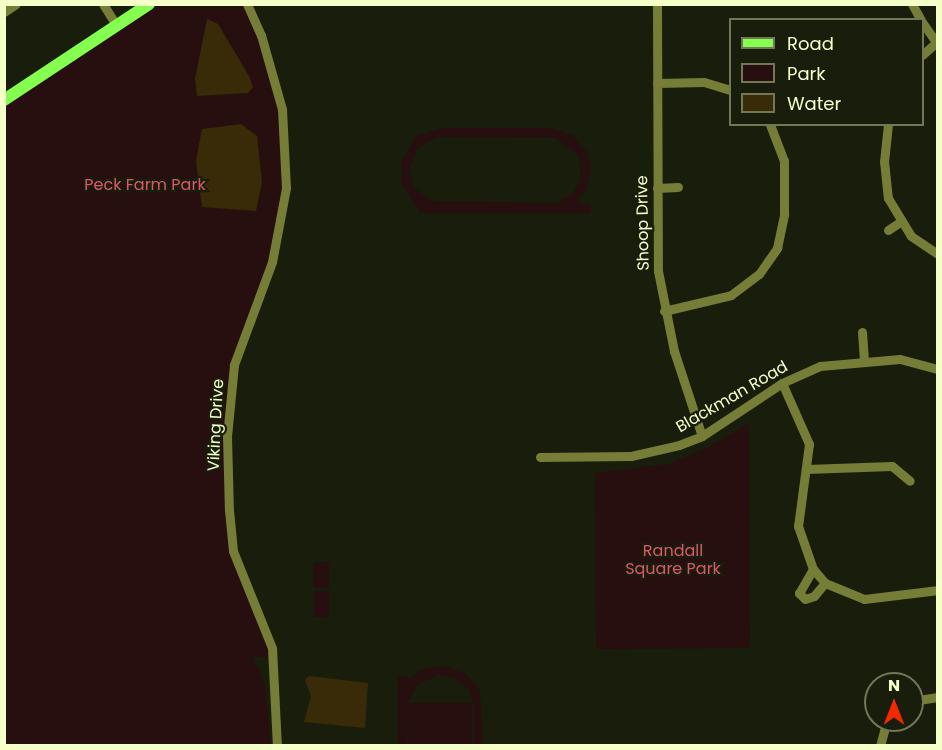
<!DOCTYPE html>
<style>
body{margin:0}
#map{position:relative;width:942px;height:750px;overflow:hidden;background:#191d0c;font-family:Poppins,sans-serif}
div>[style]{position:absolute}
.green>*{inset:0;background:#270f0f;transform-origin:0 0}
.water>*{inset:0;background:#392b08}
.minor>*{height:9px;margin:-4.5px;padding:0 4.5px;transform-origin:4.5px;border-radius:4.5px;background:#757d36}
.major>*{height:12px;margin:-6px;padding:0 6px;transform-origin:6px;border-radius:6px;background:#85ff4f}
span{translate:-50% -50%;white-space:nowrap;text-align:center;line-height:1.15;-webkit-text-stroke:4.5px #191d0c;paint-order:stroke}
.park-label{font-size:16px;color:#de556e}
.street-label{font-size:16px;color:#f5ffc8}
.frame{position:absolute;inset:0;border:6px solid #f5ffc8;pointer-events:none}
.legend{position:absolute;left:729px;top:18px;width:195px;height:108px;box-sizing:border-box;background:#191d0c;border:2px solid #717757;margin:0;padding:8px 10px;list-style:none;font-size:18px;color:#f5ffc8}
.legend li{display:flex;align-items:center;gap:12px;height:30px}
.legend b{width:30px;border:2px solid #717757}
.north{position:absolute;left:864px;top:672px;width:60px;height:60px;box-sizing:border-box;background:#191d0c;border:2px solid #717757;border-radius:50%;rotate:0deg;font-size:16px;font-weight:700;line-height:24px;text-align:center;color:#f5ffc8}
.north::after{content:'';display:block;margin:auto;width:21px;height:27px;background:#f32900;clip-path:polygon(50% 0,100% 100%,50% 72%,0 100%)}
</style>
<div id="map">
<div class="green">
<i style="clip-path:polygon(147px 5px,247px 5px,282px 109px,284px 214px,229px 397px,231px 543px,272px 656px,253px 657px,265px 685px,271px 745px,5px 745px,5px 103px)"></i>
<i style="clip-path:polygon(evenodd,441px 128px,552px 128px,572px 135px,587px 152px,591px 167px,587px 189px,576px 203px,591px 204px,591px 213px,420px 213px,402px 184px,401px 162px,415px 137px,441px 128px,437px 137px,556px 138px,579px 156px,581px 180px,572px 194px,556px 203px,430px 201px,413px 186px,409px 169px,417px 149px,437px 137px)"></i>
<i style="clip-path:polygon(749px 423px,750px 648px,596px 649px,595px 473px,668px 464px,707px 448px)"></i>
<i style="left:329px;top:562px;width:26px;height:16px;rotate:90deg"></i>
<i style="left:314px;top:591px;width:15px;height:26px"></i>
<i style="clip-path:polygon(445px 666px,466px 674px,480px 691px,483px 745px,474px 745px,474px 706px,469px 690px,455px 678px,438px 675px,417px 685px,408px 703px,472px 703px,472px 745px,408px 745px,408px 705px,407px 745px,398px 745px,398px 676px,408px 676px,408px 680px,422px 669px)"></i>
</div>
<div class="water">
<i style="clip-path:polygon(207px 19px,218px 24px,249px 76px,253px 87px,248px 93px,197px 96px,195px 79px)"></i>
<i style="clip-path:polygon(241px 124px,257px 136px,262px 182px,256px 211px,202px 207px,196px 161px,202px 129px)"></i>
<i style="clip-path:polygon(309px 676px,368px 683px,365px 728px,304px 722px,311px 696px,305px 680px)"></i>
</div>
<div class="minor">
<i style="left:103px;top:4px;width:25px;rotate:58deg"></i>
<i style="left:247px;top:4px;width:34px;rotate:66deg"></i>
<i style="left:261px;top:35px;width:77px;rotate:74.2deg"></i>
<i style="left:282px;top:109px;width:79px;rotate:87.1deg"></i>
<i style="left:286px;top:188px;width:75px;rotate:100.7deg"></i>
<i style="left:272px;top:262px;width:110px;rotate:110.3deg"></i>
<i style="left:234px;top:365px;width:71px;rotate:95.6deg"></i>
<i style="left:227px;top:436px;width:74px;rotate:88.5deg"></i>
<i style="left:229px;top:510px;width:41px;rotate:84.4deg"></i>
<i style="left:233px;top:551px;width:105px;rotate:68.1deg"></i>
<i style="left:272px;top:648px;width:98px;rotate:87.1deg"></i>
<i style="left:657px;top:4px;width:267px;rotate:89.8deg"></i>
<i style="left:658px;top:271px;width:82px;rotate:78.7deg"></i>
<i style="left:674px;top:351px;width:89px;rotate:71.8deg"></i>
<i style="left:912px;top:4px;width:18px;rotate:61deg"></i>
<i style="left:4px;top:12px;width:14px;rotate:-34deg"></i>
<i style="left:922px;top:22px;width:24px;rotate:55deg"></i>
<i style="left:922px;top:55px;width:21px;rotate:-41deg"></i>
<i style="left:657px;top:83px;width:47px;rotate:-1.2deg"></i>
<i style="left:704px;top:82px;width:27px;rotate:17deg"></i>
<i style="left:888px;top:124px;width:37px;rotate:96deg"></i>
<i style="left:884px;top:161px;width:37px;rotate:84deg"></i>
<i style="left:888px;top:198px;width:44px;rotate:58.8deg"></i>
<i style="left:911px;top:236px;width:32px;rotate:34deg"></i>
<i style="left:657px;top:188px;width:21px;rotate:-3deg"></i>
<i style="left:888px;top:230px;width:14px;rotate:-34deg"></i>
<i style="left:664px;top:311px;width:69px;rotate:-13.4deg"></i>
<i style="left:731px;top:295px;width:35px;rotate:-37deg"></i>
<i style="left:759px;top:274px;width:32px;rotate:-55deg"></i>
<i style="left:777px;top:248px;width:35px;rotate:-78deg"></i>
<i style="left:784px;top:214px;width:53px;rotate:-90deg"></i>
<i style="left:784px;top:161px;width:40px;rotate:-111deg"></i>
<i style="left:862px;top:332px;width:28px;rotate:86deg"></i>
<i style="left:782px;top:383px;width:67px;rotate:66.1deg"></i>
<i style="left:809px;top:444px;width:83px;rotate:97.6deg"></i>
<i style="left:798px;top:526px;width:46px;rotate:70.8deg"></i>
<i style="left:813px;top:569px;width:18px;rotate:49deg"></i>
<i style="left:825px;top:583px;width:42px;rotate:22.3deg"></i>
<i style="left:864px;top:599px;width:75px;rotate:-6.9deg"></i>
<i style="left:540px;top:457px;width:91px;rotate:-0.6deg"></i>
<i style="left:631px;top:456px;width:49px;rotate:-12.9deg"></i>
<i style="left:679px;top:445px;width:25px;rotate:-21deg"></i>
<i style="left:702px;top:436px;width:96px;rotate:-33.5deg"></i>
<i style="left:782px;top:383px;width:42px;rotate:-24.1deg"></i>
<i style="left:820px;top:366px;width:80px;rotate:-5deg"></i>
<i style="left:900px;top:359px;width:39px;rotate:15deg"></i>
<i style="left:806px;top:469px;width:86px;rotate:-2deg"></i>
<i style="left:892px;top:466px;width:23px;rotate:40deg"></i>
<i style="left:813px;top:569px;width:28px;rotate:120deg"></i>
<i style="left:799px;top:593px;width:8px;rotate:45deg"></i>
<i style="left:805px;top:599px;width:9px;rotate:-18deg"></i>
<i style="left:814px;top:596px;width:17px;rotate:-50deg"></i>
<i style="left:912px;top:701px;width:26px;rotate:-9deg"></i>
<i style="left:880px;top:746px;width:27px;rotate:-75deg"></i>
</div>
<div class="major">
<i style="left:4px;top:100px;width:174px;rotate:-33.5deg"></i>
</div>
<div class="park-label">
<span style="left:145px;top:185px">Peck Farm Park</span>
<span style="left:673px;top:560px">Randall<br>Square Park</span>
</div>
<div class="street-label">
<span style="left:643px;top:223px;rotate:-91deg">Shoop Drive</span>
<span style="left:732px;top:397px;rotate:-30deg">Blackman Road</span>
<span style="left:216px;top:425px;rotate:-87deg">Viking Drive</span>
</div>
<div class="frame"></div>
<ul class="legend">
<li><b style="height:8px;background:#85ff4f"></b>Road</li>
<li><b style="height:16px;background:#270f0f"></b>Park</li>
<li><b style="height:16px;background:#392b08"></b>Water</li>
</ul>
<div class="north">N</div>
</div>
